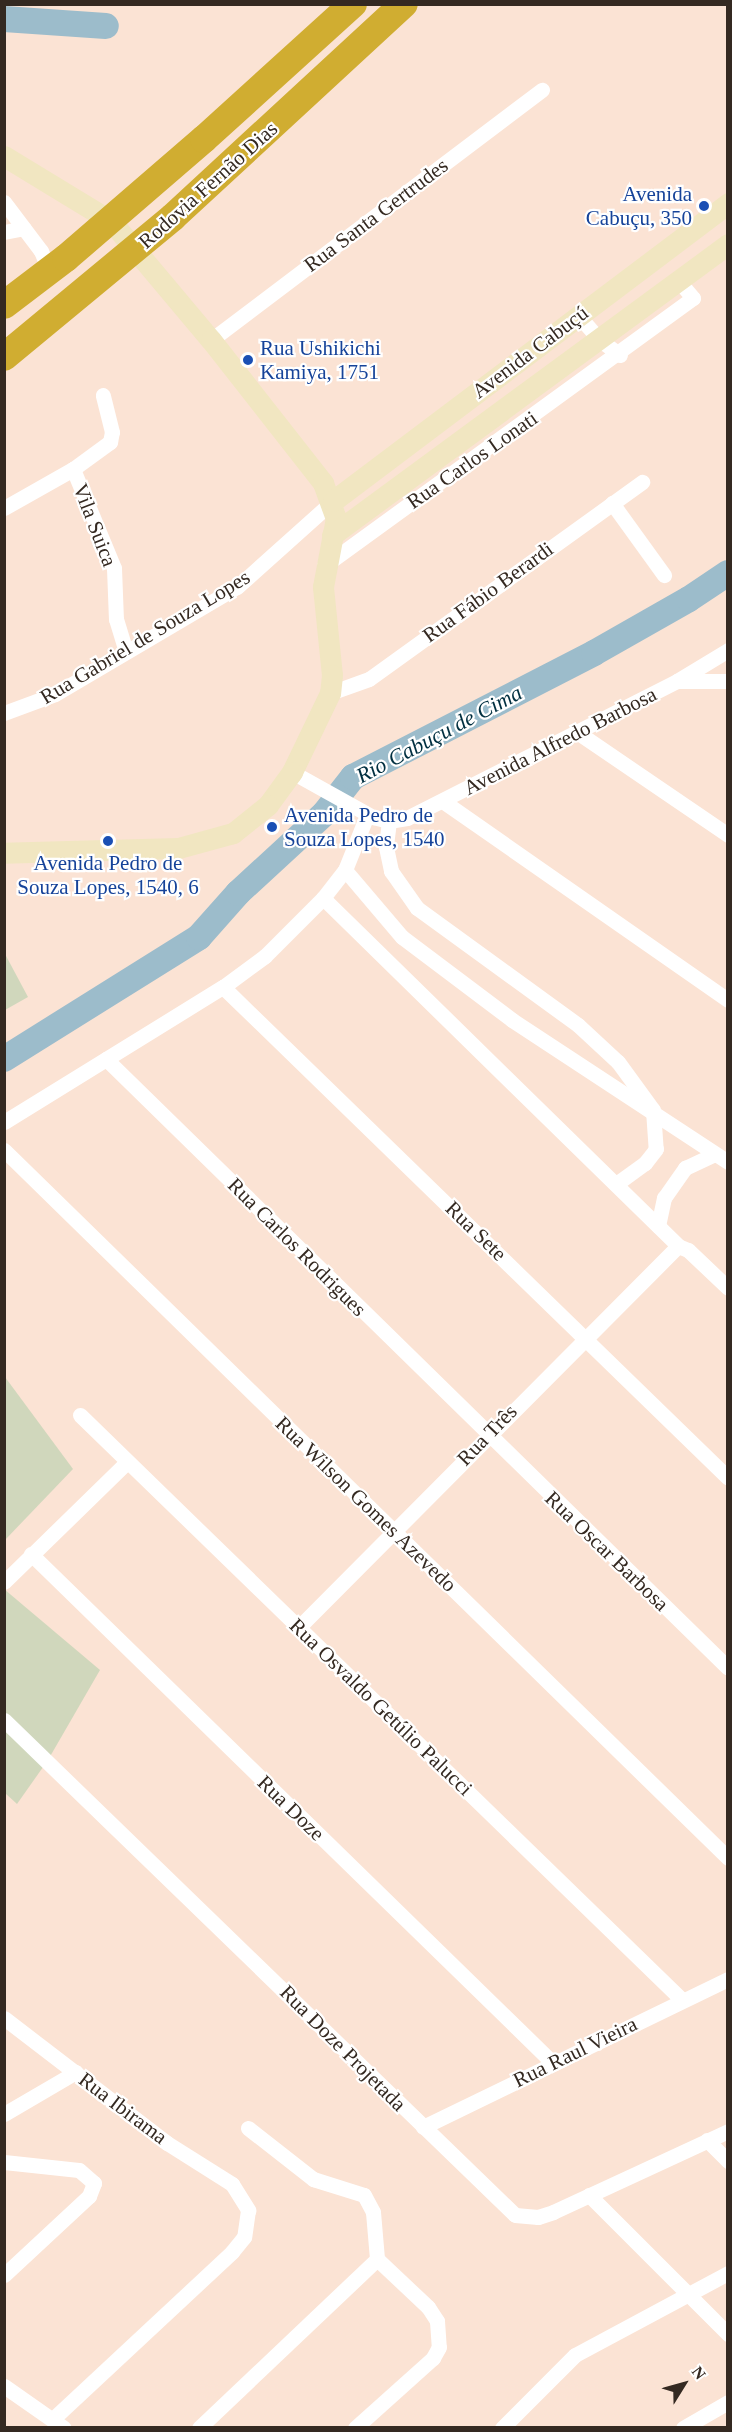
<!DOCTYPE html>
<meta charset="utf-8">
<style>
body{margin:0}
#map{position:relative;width:732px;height:2432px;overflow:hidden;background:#fbe3d4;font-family:Georgia,serif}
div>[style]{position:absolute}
.green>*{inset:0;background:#d0d7bc}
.river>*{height:26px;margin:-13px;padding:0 13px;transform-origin:13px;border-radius:13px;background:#9cbccb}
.minor>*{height:15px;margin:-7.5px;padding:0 7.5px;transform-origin:7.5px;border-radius:7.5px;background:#fff}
.secondary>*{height:21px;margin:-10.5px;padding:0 10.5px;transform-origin:10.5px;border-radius:10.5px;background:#f1e6c1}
.motorway>*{height:28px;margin:-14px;padding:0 14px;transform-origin:14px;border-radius:14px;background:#d0ad31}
.dots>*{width:16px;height:16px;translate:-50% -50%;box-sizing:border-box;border:3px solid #fff;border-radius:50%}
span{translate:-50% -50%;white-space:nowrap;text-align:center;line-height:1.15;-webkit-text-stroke:4.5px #fff;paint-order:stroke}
.street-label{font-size:21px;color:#342921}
.transit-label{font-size:21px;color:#164399}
.right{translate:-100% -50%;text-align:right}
.left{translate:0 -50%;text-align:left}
.water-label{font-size:22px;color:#002f40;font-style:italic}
.frame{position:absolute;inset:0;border:6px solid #342921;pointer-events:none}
.north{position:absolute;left:654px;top:2354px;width:60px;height:60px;-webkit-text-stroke:4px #fff;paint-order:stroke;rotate:53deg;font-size:16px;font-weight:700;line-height:24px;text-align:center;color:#342921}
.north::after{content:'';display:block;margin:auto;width:21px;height:27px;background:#342921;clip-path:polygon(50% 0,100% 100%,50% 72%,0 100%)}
</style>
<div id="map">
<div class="green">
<i style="clip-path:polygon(5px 954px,28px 997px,5px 1010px,4px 1010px)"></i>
<i style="clip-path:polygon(5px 1377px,73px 1469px,5px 1540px)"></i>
<i style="clip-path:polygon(4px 1589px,100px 1670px,48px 1760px,17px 1804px,5px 1793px)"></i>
</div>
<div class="river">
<i style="left:4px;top:19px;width:102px;rotate:3.9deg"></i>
<i style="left:4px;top:1059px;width:230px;rotate:-32deg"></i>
<i style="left:199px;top:937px;width:59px;rotate:-48.4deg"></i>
<i style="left:238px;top:893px;width:117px;rotate:-42.6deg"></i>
<i style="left:324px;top:814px;width:47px;rotate:-51.9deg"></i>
<i style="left:353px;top:777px;width:271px;rotate:-27.2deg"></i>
<i style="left:594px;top:653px;width:109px;rotate:-29.6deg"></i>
<i style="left:689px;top:599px;width:47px;rotate:-33.7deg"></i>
</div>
<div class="minor">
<i style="left:4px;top:202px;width:61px;rotate:52.9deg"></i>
<i style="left:41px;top:251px;width:21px;rotate:67deg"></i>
<i style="left:4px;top:232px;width:20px;rotate:-11deg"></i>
<i style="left:578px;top:315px;width:33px;rotate:49deg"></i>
<i style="left:600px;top:340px;width:25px;rotate:37deg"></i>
<i style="left:211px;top:340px;width:415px;rotate:-37.1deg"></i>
<i style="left:73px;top:469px;width:107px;rotate:67.5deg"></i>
<i style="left:114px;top:568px;width:51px;rotate:87.8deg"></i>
<i style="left:116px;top:619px;width:34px;rotate:73deg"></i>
<i style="left:612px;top:503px;width:89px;rotate:54.2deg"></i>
<i style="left:4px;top:508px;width:79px;rotate:-29.5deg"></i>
<i style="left:73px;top:469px;width:46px;rotate:-36.1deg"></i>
<i style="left:110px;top:442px;width:10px;rotate:-79deg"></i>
<i style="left:112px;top:432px;width:38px;rotate:-104deg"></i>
<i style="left:324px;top:566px;width:456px;rotate:-36deg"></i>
<i style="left:693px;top:298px;width:23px;rotate:-130deg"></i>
<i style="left:677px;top:681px;width:51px"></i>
<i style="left:330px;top:693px;width:41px;rotate:-19.7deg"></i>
<i style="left:369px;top:679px;width:337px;rotate:-35.8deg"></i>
<i style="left:4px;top:713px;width:54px;rotate:-20.4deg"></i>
<i style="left:55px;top:694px;width:211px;rotate:-30.5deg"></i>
<i style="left:237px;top:587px;width:129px;rotate:-41.9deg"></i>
<i style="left:577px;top:732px;width:183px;rotate:34.3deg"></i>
<i style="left:292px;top:772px;width:93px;rotate:29.1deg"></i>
<i style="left:373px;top:817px;width:16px;rotate:14deg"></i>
<i style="left:389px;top:821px;width:18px;rotate:-9deg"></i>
<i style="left:407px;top:818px;width:303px;rotate:-26.9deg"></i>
<i style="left:677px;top:681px;width:60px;rotate:-31.3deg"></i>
<i style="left:444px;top:802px;width:346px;rotate:34.9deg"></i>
<i style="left:389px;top:821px;width:26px;rotate:97deg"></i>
<i style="left:386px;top:847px;width:25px;rotate:78deg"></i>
<i style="left:391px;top:871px;width:45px;rotate:54.9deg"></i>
<i style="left:417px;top:908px;width:199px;rotate:36deg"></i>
<i style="left:578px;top:1025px;width:54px;rotate:42.8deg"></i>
<i style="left:618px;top:1062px;width:59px;rotate:53.9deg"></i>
<i style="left:653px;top:1110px;width:39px;rotate:86deg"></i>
<i style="left:656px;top:1149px;width:18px;rotate:128deg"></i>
<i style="left:645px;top:1163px;width:36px;rotate:144deg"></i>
<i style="left:345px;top:870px;width:88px;rotate:49.6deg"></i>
<i style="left:402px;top:937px;width:138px;rotate:37deg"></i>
<i style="left:512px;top:1020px;width:258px;rotate:33.3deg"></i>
<i style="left:323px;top:898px;width:497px;rotate:44.4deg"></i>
<i style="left:678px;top:1246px;width:11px;rotate:22deg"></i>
<i style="left:688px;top:1250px;width:55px;rotate:43.5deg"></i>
<i style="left:223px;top:987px;width:704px;rotate:44.19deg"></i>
<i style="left:106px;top:1059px;width:870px;rotate:44.39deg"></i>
<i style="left:4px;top:1122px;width:257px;rotate:-31.7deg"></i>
<i style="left:223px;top:987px;width:52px;rotate:-36.4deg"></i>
<i style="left:265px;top:956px;width:82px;rotate:-45deg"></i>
<i style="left:323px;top:898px;width:36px;rotate:-52deg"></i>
<i style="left:345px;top:870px;width:59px;rotate:-68.2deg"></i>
<i style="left:4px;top:1150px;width:1013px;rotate:44.36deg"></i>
<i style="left:658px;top:1226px;width:29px;rotate:-78deg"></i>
<i style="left:664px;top:1198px;width:37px;rotate:-55deg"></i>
<i style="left:685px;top:1168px;width:33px;rotate:-25deg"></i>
<i style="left:80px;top:1415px;width:839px;rotate:44.18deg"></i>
<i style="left:31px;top:1554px;width:728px;rotate:44.28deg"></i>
<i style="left:4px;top:1582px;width:172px;rotate:-44.3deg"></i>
<i style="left:299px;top:1627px;width:537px;rotate:-45.15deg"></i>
<i style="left:4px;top:1720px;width:711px;rotate:44.09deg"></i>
<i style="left:515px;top:2215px;width:23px;rotate:5deg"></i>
<i style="left:538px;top:2217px;width:16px;rotate:-18deg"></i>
<i style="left:553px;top:2212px;width:193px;rotate:-24.8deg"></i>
<i style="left:4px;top:2018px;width:205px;rotate:37.5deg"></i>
<i style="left:167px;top:2143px;width:77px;rotate:32.2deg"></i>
<i style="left:232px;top:2184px;width:31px;rotate:58deg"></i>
<i style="left:248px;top:2210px;width:27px;rotate:98deg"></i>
<i style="left:244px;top:2237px;width:19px;rotate:129deg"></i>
<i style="left:232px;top:2252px;width:245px;rotate:137deg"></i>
<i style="left:4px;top:2114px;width:83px;rotate:-30.3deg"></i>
<i style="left:423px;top:2127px;width:339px;rotate:-25.9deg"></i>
<i style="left:248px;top:2128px;width:83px;rotate:38.1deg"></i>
<i style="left:313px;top:2179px;width:53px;rotate:17.4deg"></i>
<i style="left:364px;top:2195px;width:19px;rotate:62deg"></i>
<i style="left:373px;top:2212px;width:47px;rotate:85.1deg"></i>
<i style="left:377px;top:2259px;width:70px;rotate:43.3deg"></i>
<i style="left:428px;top:2307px;width:17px;rotate:57deg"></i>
<i style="left:437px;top:2321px;width:26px;rotate:86deg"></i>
<i style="left:439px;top:2347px;width:13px;rotate:119deg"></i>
<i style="left:433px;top:2358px;width:105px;rotate:138.1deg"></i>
<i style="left:707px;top:2140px;width:30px;rotate:45deg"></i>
<i style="left:4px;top:2162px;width:75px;rotate:6.1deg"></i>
<i style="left:79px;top:2170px;width:20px;rotate:41deg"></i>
<i style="left:94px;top:2183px;width:14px;rotate:111deg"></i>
<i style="left:89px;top:2196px;width:116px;rotate:137.1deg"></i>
<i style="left:589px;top:2195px;width:197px;rotate:45deg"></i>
<i style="left:4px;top:2386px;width:73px;rotate:35deg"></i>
<i style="left:199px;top:2428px;width:245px;rotate:-43.5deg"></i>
<i style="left:502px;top:2428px;width:103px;rotate:-45deg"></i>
<i style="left:575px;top:2355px;width:174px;rotate:-28.2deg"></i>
<i style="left:683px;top:2428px;width:52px;rotate:-30deg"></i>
</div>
<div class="secondary">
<i style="left:4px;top:156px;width:125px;rotate:31.3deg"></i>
<i style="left:111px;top:221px;width:155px;rotate:50deg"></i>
<i style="left:211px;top:340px;width:182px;rotate:51.9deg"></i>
<i style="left:323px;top:483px;width:37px;rotate:70deg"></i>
<i style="left:336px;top:518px;width:70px;rotate:100.7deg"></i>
<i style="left:323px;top:587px;width:88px;rotate:84.2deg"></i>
<i style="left:332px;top:675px;width:18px;rotate:96deg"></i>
<i style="left:330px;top:693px;width:88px;rotate:115.7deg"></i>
<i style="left:292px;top:772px;width:41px;rotate:126deg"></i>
<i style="left:268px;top:805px;width:45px;rotate:141.3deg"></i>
<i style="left:233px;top:833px;width:57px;rotate:164.7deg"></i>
<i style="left:178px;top:848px;width:174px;rotate:178.4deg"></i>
<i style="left:333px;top:501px;width:495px;rotate:-37deg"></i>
<i style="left:332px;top:535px;width:491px;rotate:-36.3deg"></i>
</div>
<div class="motorway">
<i style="left:4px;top:305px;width:78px;rotate:-37.2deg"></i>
<i style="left:66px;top:258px;width:182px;rotate:-40.8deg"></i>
<i style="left:204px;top:139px;width:201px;rotate:-42.2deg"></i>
<i style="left:4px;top:357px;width:219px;rotate:-39.6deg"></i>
<i style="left:173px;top:217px;width:314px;rotate:-42.7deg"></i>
</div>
<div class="dots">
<i style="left:704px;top:206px;background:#1a4fb4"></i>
<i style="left:248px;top:360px;background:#1a4fb4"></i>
<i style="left:272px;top:827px;background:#1a4fb4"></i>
<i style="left:108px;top:841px;background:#1a4fb4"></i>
</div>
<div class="street-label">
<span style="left:208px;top:185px;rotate:-42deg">Rodovia Fernão Dias</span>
<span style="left:376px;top:215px;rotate:-37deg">Rua Santa Gertrudes</span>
<span style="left:530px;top:352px;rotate:-37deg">Avenida Cabuçú</span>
<span style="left:472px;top:460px;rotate:-35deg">Rua Carlos Lonati</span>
<span style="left:95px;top:525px;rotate:69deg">Vila Suica</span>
<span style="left:488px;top:592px;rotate:-36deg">Rua Fábio Berardi</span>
<span style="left:145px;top:637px;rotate:-31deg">Rua Gabriel de Souza Lopes</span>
<span style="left:560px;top:741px;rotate:-27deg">Avenida Alfredo Barbosa</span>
<span style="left:476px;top:1231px;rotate:44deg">Rua Sete</span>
<span style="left:297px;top:1247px;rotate:45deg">Rua Carlos Rodrigues</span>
<span style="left:487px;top:1435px;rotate:-46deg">Rua Três</span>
<span style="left:366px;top:1504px;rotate:44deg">Rua Wilson Gomes Azevedo</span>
<span style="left:607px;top:1551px;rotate:44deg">Rua Oscar Barbosa</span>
<span style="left:381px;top:1707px;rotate:44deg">Rua Osvaldo Getúlio Palucci</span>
<span style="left:291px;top:1808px;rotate:44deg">Rua Doze</span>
<span style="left:343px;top:2048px;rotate:45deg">Rua Doze Projetada</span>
<span style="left:575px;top:2052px;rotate:-26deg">Rua Raul Vieira</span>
<span style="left:123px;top:2108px;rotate:37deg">Rua Ibirama</span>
</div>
<div class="transit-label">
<span class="right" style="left:692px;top:206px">Avenida<br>Cabuçu, 350</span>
<span class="left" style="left:260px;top:360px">Rua Ushikichi<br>Kamiya, 1751</span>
<span class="left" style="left:284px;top:827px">Avenida Pedro de<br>Souza Lopes, 1540</span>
<span style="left:108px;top:875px">Avenida Pedro de<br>Souza Lopes, 1540, 6</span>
</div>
<div class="water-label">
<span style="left:439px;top:734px;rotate:-28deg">Rio Cabuçu de Cima</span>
</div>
<div class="frame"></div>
<div class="north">N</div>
</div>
